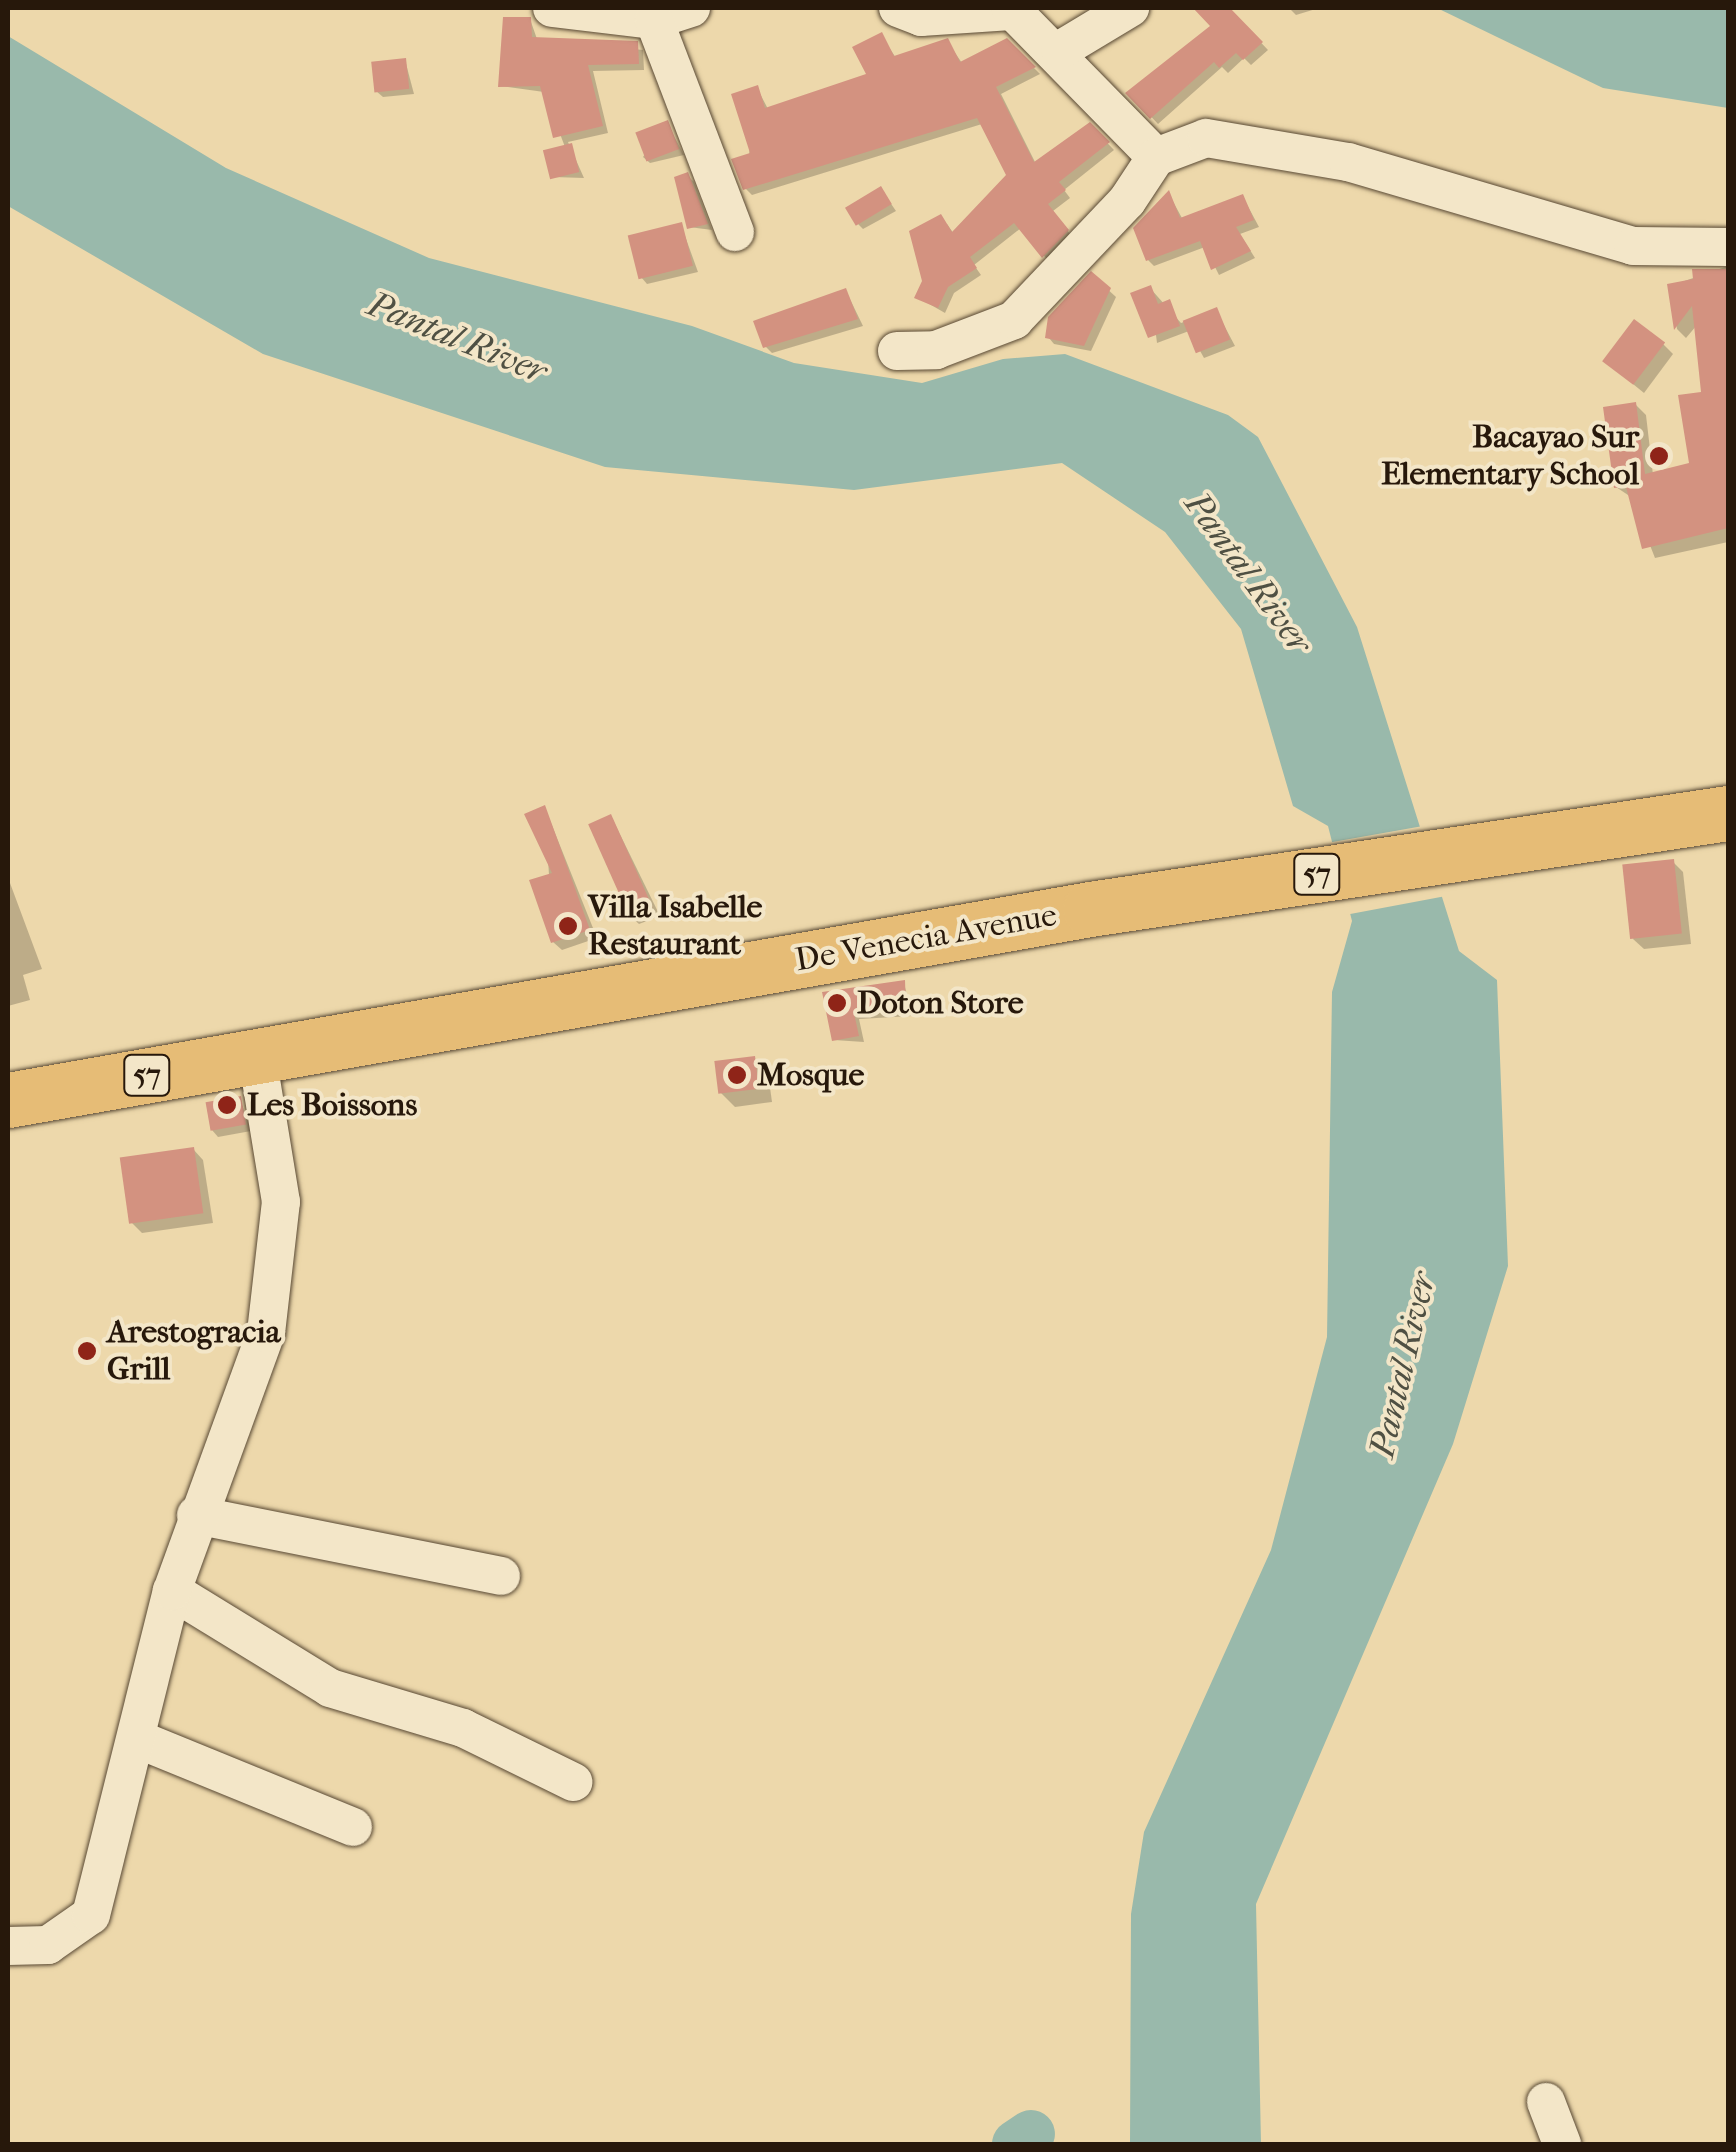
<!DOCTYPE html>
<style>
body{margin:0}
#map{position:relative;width:1736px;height:2152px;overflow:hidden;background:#edd8ab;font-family:"IM FELL French Canon",serif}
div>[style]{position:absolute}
.water>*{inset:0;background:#99b9ab}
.pier>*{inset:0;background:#edd8ab}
.shadow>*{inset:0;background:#0003}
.river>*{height:48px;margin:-24px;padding:0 24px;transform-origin:24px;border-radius:24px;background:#99b9ab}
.building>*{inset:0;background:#d39280;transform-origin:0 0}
.roads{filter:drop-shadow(0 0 2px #584833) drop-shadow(0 0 2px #584833)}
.minor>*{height:38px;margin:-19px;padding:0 19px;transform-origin:19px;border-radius:19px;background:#f3e6c8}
.highway>*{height:55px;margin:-27.5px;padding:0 27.5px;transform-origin:27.5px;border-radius:27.5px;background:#e6bc76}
.dots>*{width:28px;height:28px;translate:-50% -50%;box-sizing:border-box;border:5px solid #f3e6c8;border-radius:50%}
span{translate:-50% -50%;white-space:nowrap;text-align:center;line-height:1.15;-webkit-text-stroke:8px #f3e6c8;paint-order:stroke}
.shield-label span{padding:2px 8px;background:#f3e6c8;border:2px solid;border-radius:8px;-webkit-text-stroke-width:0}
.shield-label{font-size:30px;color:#27180b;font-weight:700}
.poi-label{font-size:32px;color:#27180b;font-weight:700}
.right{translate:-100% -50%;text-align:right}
.left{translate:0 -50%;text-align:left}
.street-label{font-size:32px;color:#27180b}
.water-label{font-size:35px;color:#4f5043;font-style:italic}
.frame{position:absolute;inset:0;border:10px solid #27180b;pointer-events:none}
</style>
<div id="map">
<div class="water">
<i style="clip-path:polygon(1437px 8px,1728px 8px,1728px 108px,1603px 88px)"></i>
<i style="clip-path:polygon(8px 36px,226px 168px,429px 258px,692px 326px,794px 363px,922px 383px,1003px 359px,1065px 354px,1228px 415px,1258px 437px,1357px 627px,1459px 951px,1497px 980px,1508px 1266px,1453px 1444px,1256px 1904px,1261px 2144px,1130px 2144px,1131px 1914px,1144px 1832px,1271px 1550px,1327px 1337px,1332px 992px,1352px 921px,1328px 826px,1293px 806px,1241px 629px,1165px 532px,1062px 463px,854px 490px,605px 467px,263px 354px,8px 206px)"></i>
</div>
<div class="pier">
<i style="clip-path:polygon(1423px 826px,1446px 896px,1345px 915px,1327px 843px)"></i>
</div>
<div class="shadow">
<i style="clip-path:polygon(1197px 8px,1228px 8px,1268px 50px,1251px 65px,1244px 58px,1228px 73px,1222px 67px,1158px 124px,1129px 93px,1214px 27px)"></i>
<i style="clip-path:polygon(1289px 8px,1319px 8px,1296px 15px)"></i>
<i style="clip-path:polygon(530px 19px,537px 39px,643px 50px,644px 70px,593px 71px,608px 133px,568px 142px,584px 178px,553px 177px,565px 147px,544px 92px,500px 86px)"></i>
<i style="clip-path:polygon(881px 35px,896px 58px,947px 41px,962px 63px,1007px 41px,1040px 74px,1001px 94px,1036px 164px,1090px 125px,1114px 150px,1064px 190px,1070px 198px,1053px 211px,1073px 238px,1050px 263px,1021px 228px,974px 265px,981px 275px,954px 293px,945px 313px,917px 297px,947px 224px,954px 234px,1009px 176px,982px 124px,752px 195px,745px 188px,757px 88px,768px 109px,870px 75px)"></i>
<i style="clip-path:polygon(405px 60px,414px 94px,383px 97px,376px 91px)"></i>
<i style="clip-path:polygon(667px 123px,684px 155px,650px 163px,643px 157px)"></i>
<i style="clip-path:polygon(687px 175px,694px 182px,712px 230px,689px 227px)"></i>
<i style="clip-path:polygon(881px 189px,896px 211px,863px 229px,857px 223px)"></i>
<i style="clip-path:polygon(1169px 194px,1183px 220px,1243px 197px,1259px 227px,1240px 234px,1255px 258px,1219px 275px,1205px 247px,1154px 266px,1148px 260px)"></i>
<i style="clip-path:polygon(681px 225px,698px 272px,647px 284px,641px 277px)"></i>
<i style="clip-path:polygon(1728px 266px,1728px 542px,1655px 558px,1631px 497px,1616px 487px,1635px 404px,1646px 415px,1653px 475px,1692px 465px,1704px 394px,1697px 325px,1686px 338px,1677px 329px,1670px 286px)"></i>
<i style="clip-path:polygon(1092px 275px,1116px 297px,1091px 351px,1054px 344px,1049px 338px)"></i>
<i style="clip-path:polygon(1150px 288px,1181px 323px,1216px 310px,1235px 346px,1204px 358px,1189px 331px,1157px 343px)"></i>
<i style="clip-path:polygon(846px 291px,863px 326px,772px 353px,765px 346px)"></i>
<i style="clip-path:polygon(1663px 344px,1673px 354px,1644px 393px,1606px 362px)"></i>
<i style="clip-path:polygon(545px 808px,597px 938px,562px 950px,553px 942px)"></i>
<i style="clip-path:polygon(611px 816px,660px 916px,639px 924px,630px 916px)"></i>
<i style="clip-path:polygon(1673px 862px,1683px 872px,1691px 944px,1644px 949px,1633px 939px)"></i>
<i style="clip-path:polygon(10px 883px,42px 969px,23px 975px,30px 1000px,8px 1006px)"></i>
<i style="clip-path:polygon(904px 983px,912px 1016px,859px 1019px,864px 1042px,834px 1040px,825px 994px)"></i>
<i style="clip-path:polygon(754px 1059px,768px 1073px,772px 1102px,735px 1107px,721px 1093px)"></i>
<i style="clip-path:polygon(240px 1099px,251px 1131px,218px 1137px,212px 1130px)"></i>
<i style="clip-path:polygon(193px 1149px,203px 1160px,213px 1223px,142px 1233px,132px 1223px)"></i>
</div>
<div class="river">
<i style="left:1016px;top:2144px;width:18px;rotate:-34deg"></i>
</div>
<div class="building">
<i style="clip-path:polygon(1193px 8px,1230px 8px,1263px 42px,1243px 60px,1236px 53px,1219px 68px,1214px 62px,1150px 119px,1125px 93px,1210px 26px)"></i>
<i style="clip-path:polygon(503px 17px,531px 17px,532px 37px,638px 41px,639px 64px,588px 65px,603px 126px,553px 138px,540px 86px,498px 87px)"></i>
<i style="clip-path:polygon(882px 32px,894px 56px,948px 38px,960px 62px,1007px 38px,1036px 67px,996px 87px,1034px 162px,1090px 122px,1110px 142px,1059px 182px,1066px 190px,1048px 204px,1069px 230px,1042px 258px,1014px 223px,970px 257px,977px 268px,948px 287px,938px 308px,914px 298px,922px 281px,909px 231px,941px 214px,952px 232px,1006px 175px,977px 118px,743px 190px,731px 159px,750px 153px,731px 94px,758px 85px,765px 108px,866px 74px,852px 47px)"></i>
<i style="left:406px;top:58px;width:31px;height:35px;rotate:84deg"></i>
<i style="left:668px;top:120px;width:31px;height:35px;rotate:69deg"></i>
<i style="left:572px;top:143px;width:30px;height:30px;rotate:76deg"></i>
<i style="clip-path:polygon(688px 172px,708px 224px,687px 229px,674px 177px)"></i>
<i style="left:881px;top:186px;width:21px;height:42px;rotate:59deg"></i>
<i style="clip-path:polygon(1169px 190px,1180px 218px,1243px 194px,1254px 220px,1236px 227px,1251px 251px,1211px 270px,1200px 241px,1146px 261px,1133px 228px)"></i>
<i style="left:682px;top:222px;width:45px;height:56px;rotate:76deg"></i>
<i style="clip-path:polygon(1692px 269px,1728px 269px,1728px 528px,1642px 549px,1626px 487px,1614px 488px,1603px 407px,1636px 402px,1645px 474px,1689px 463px,1678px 395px,1701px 392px,1692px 306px,1674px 330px,1667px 284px,1693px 279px)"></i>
<i style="clip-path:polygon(1091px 271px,1111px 288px,1084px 346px,1045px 338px,1048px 317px)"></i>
<i style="clip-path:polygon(1151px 285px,1158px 304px,1170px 299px,1180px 326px,1148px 338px,1130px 293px)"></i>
<i style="clip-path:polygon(846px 288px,858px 319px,763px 348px,753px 321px)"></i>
<i style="left:1217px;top:307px;width:35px;height:37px;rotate:68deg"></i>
<i style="left:1634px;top:319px;width:39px;height:53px;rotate:37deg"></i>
<i style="clip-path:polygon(545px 805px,590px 930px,551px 943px,529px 880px,552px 873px,524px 814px)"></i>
<i style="left:611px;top:814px;width:102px;height:25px;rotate:66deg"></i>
<i style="left:1674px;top:859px;width:75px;height:52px;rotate:84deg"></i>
<i style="clip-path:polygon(905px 980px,906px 1010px,854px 1013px,859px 1036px,832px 1041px,822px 992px)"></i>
<i style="left:755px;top:1056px;width:33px;height:41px;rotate:83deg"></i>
<i style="left:241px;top:1096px;width:29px;height:36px;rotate:80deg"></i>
<i style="left:194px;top:1147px;width:67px;height:75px;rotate:82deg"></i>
</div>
<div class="roads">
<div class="minor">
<i style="left:552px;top:8px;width:103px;rotate:6.7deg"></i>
<i style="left:654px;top:20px;width:39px;rotate:-18deg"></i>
<i style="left:898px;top:8px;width:25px;rotate:21deg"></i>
<i style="left:921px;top:17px;width:90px;rotate:-3.8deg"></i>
<i style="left:1010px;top:8px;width:209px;rotate:45.6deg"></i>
<i style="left:654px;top:20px;width:227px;rotate:69.1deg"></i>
<i style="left:1060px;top:50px;width:82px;rotate:-31deg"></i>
<i style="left:897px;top:351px;width:39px;rotate:-1deg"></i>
<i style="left:936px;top:350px;width:84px;rotate:-21deg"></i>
<i style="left:1014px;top:320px;width:164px;rotate:-46.5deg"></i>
<i style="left:1127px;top:201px;width:53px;rotate:-56.6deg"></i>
<i style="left:1156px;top:157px;width:53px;rotate:-20.8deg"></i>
<i style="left:1206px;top:138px;width:144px;rotate:9.6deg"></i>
<i style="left:1348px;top:162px;width:297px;rotate:16.4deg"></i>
<i style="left:1633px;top:246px;width:95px;rotate:0.6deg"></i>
<i style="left:196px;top:1515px;width:311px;rotate:11.3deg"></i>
<i style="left:172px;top:1591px;width:185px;rotate:31.5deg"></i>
<i style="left:330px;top:1688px;width:139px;rotate:16.7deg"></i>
<i style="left:463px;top:1728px;width:123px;rotate:26.1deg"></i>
<i style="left:140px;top:1740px;width:230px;rotate:22.2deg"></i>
<i style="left:8px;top:1946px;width:40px;rotate:-1.4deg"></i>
<i style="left:48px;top:1945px;width:52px;rotate:-34.9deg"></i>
<i style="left:91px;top:1915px;width:334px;rotate:-76deg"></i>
<i style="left:172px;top:1591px;width:275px;rotate:-70deg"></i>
<i style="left:266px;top:1333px;width:132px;rotate:-83.5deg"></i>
<i style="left:281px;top:1202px;width:149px;rotate:-99.3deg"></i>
<i style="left:1546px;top:2102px;width:45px;rotate:69.1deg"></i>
</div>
<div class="highway">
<i style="left:8px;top:1100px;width:1099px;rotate:-10.01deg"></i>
<i style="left:1090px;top:909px;width:645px;rotate:-8.56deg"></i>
</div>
</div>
<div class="dots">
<i style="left:1659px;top:456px;background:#8f2418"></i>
<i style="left:568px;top:926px;background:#8f2418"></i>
<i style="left:837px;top:1003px;background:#8f2418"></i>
<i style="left:737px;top:1075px;background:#8f2418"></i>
<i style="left:227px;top:1105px;background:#8f2418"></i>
<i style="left:87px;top:1351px;background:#8f2418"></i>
</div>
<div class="shield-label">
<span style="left:1317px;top:874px">57</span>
<span style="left:147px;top:1075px">57</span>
</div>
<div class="poi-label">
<span class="right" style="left:1639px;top:456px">Bacayao Sur<br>Elementary School</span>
<span class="left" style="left:588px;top:926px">Villa Isabelle<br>Restaurant</span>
<span class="left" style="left:857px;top:1003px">Doton Store</span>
<span class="left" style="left:757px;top:1075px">Mosque</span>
<span class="left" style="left:247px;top:1105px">Les Boissons</span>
<span class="left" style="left:107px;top:1351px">Arestogracia<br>Grill</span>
</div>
<div class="street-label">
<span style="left:926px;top:938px;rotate:-10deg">De Venecia Avenue</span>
</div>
<div class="water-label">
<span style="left:457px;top:338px;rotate:22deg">Pantal River</span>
<span style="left:1248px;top:573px;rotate:54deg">Pantal River</span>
<span style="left:1403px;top:1365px;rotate:-77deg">Pantal River</span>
</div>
<div class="frame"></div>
</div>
